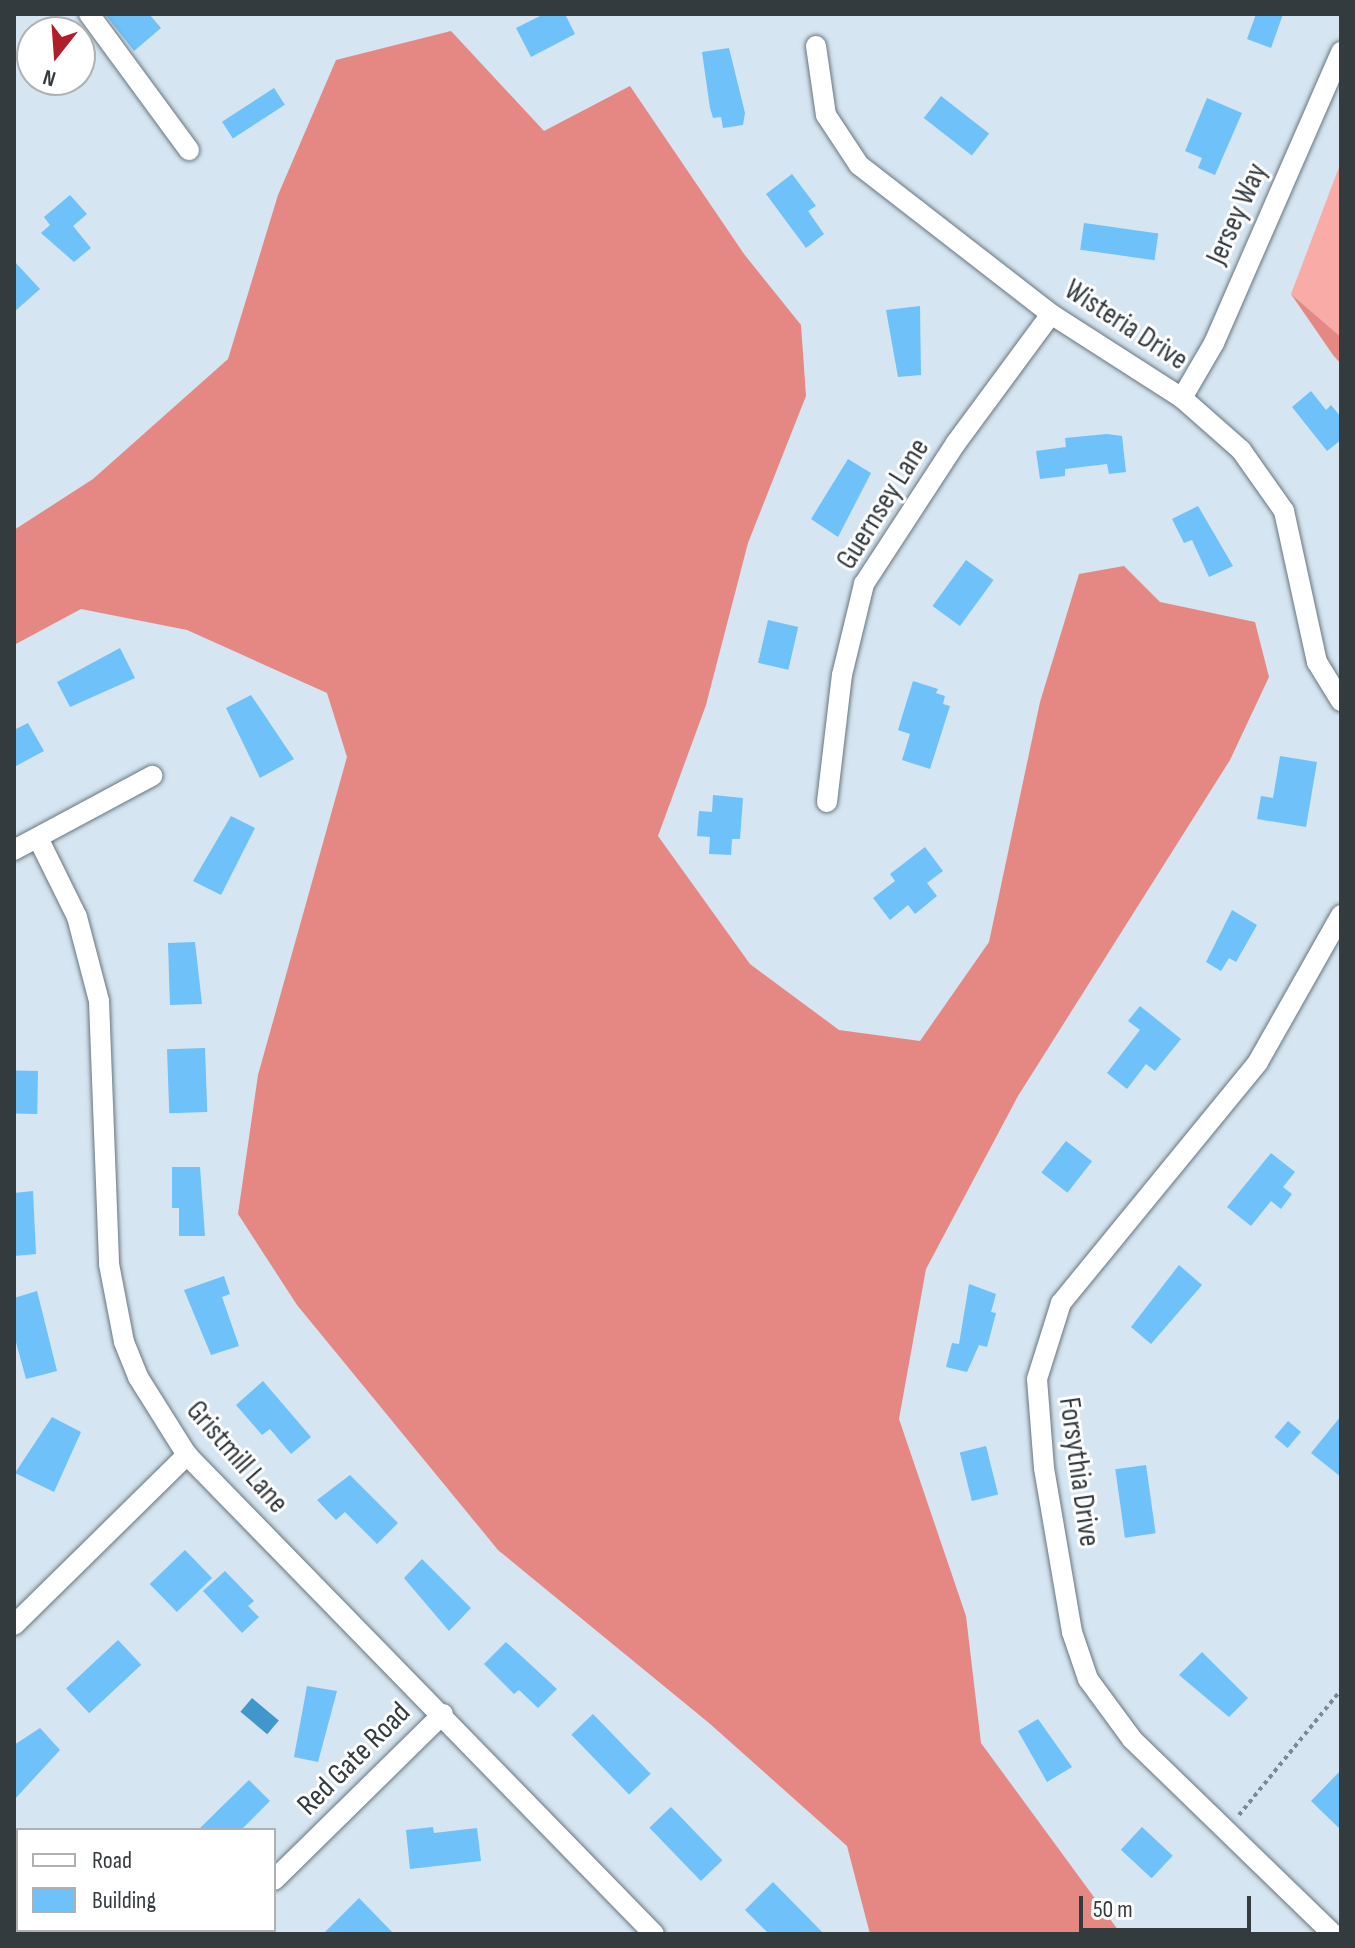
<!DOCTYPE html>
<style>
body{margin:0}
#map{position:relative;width:1355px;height:1948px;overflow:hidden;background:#d5e5f1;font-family:"Sofia Sans Condensed",sans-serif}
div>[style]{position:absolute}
.green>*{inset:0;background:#f9aca7}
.forest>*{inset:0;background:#e58883}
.water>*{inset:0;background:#4196cb;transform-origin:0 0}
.building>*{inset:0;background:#6ec1f9;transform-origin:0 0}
.path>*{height:4px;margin-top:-2px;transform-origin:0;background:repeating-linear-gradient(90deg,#7d8890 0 4px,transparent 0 8px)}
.roads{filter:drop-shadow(0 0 2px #67757f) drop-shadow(0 0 2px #67757f)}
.street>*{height:20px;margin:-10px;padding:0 10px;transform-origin:10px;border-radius:10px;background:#fff}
span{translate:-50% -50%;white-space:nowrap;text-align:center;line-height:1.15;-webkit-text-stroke:6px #fff;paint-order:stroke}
.street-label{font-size:30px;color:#343b3f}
.frame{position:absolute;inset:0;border:16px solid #343b3f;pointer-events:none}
.legend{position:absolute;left:16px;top:1828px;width:260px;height:104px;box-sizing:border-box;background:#fff;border:2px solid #aeb1b2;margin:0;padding:10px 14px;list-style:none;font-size:24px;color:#343b3f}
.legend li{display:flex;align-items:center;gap:16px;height:40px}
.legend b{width:40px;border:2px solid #aeb1b2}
.north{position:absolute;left:16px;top:16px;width:80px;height:80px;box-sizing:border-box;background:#fff;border:2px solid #aeb1b2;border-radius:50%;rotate:197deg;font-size:22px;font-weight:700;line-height:32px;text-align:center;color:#343b3f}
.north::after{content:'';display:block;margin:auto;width:28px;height:36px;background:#b01e2a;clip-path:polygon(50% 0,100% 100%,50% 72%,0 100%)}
.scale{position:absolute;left:1079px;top:1896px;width:172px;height:36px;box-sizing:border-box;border:4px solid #343b3f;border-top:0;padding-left:10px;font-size:24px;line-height:28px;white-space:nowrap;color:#343b3f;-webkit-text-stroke:6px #fff;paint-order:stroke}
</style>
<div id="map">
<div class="green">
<i style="clip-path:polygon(1341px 162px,1341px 337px,1291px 294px)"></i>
</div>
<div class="forest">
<i style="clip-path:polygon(451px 31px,544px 131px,630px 86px,744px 254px,801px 325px,806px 396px,748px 543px,706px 705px,658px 836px,750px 964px,839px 1030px,920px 1041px,989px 942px,1040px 702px,1079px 574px,1124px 566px,1160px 602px,1255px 622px,1269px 677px,1230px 760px,1018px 1096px,926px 1269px,899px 1419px,966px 1616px,981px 1743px,1121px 1934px,870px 1934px,847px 1846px,709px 1723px,498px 1550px,297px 1305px,238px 1214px,258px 1075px,347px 757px,327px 693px,187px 630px,81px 609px,14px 645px,14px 530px,93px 479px,228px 359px,278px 195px,336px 60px)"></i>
<i style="clip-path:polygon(1291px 294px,1341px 337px,1341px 364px,1333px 355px)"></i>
</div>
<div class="water">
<i style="left:252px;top:1698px;width:35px;height:18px;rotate:40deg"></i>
</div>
<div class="building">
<i style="clip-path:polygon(105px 14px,149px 14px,161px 28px,134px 51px)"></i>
<i style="clip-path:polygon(544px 14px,565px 14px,575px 34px,531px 57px,516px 28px)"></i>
<i style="clip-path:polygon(1256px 14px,1283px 14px,1271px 48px,1247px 39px)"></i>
<i style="clip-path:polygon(729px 48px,745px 113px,743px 125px,723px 128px,721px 117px,713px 118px,710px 108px,702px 52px)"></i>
<i style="left:274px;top:88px;width:20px;height:62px;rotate:57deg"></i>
<i style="left:941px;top:96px;width:61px;height:28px;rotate:38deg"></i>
<i style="clip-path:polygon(1207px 98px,1242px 113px,1215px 175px,1198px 168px,1202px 158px,1185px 151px)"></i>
<i style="clip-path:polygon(792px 174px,816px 206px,808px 211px,824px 234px,806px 248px,766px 194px)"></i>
<i style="clip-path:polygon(70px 195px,87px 214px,73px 226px,91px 248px,74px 262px,41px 233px,50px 225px,44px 217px)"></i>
<i style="left:1084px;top:223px;width:75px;height:27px;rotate:8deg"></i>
<i style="clip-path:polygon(14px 261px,40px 289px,14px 312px)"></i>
<i style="clip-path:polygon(920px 306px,921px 375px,898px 377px,886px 310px)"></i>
<i style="clip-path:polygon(1311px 391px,1326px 410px,1331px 405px,1341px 417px,1341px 440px,1327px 451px,1292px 407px)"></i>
<i style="clip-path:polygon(1107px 434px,1122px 436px,1126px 472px,1109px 474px,1107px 464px,1065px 469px,1065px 476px,1040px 479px,1036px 451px,1066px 447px,1065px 438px)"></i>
<i style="clip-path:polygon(848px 459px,871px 473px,838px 537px,811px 519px)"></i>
<i style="clip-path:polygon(1198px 506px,1233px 566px,1209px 577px,1192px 540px,1184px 543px,1172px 519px)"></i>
<i style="left:966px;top:560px;width:34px;height:57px;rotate:36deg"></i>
<i style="left:768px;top:620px;width:31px;height:44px;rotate:13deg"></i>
<i style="clip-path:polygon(120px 648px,135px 678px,70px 707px,57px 682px)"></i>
<i style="clip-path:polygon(913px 681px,938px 689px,936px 693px,945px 696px,943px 704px,950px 706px,930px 769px,902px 760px,910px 734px,898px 730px)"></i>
<i style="clip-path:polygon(251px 695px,294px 759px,260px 778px,226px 708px)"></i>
<i style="clip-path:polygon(28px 723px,44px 751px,14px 767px,14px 730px)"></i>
<i style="clip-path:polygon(1280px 756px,1317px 762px,1306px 827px,1257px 819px,1261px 796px,1273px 798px)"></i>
<i style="clip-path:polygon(713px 795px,743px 798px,740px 839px,732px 839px,731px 855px,709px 854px,710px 837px,697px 836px,699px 811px,712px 812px)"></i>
<i style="clip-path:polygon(231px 816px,255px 828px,221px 895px,193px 881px)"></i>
<i style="clip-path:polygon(925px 847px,943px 871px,927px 883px,937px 896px,915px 914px,908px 905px,890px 920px,873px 898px,895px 881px,890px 874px)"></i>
<i style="clip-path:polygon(1232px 910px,1257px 925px,1236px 962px,1229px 958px,1221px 971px,1206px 962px)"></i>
<i style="clip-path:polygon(195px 942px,202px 1004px,170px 1005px,168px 943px)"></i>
<i style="clip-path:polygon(1140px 1006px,1181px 1039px,1155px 1071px,1146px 1064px,1127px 1089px,1107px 1073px,1140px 1030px,1128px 1021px)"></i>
<i style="left:205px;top:1048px;width:64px;height:38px;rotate:88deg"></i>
<i style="left:38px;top:1071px;width:43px;height:22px;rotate:91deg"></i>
<i style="left:1066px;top:1141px;width:33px;height:40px;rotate:38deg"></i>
<i style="clip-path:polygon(1271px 1153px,1295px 1172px,1283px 1187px,1292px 1194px,1281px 1209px,1271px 1201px,1251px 1226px,1227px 1207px)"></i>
<i style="clip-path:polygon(172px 1167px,200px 1167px,205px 1236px,179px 1236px,179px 1208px,172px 1208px)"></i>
<i style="clip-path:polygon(33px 1191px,36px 1254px,14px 1256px,14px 1193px)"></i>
<i style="clip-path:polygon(1179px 1265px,1202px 1285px,1151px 1344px,1131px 1327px)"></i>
<i style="clip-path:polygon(224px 1276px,230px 1294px,222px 1297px,239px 1346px,211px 1355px,184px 1290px)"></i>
<i style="clip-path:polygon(969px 1284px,996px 1294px,991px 1312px,996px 1313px,987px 1347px,979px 1345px,967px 1372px,946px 1367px,952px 1343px,959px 1344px)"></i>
<i style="clip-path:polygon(37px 1291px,57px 1371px,26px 1379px,14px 1335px,14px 1298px)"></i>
<i style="clip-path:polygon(263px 1381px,311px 1437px,291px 1454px,270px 1429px,262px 1435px,236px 1405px)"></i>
<i style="clip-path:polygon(1341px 1416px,1341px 1477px,1311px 1453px)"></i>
<i style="clip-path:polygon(52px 1417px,81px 1432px,54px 1492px,15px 1473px)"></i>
<i style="left:1288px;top:1421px;width:17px;height:21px;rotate:40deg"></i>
<i style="left:986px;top:1446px;width:50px;height:27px;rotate:76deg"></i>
<i style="left:1146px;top:1465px;width:69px;height:31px;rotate:82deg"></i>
<i style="clip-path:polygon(350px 1475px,398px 1523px,377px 1544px,345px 1512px,336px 1520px,317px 1500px)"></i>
<i style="left:185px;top:1550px;width:39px;height:49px;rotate:46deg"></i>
<i style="clip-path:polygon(422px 1559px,471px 1608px,449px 1631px,404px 1578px)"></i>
<i style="clip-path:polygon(225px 1571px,254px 1601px,248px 1606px,259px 1617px,242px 1633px,203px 1591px)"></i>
<i style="left:118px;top:1640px;width:34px;height:71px;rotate:47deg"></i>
<i style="clip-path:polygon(506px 1642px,557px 1689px,538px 1708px,519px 1690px,514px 1694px,484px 1664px)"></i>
<i style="clip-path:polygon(1202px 1652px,1248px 1698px,1229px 1717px,1179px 1675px)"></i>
<i style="clip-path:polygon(307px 1686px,337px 1691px,318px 1762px,294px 1757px)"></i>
<i style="left:593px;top:1714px;width:83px;height:30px;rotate:46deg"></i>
<i style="clip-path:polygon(1038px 1719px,1072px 1767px,1047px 1782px,1018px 1731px)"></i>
<i style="clip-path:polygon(40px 1728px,60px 1750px,14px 1800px,14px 1745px)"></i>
<i style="clip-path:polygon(1341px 1770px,1341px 1830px,1311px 1801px)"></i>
<i style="clip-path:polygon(249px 1780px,270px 1801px,241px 1830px,198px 1830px)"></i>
<i style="left:671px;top:1807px;width:74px;height:30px;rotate:46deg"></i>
<i style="clip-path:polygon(433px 1827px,434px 1833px,477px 1828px,481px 1861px,410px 1869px,406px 1830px)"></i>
<i style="left:1142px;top:1827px;width:42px;height:31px;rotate:43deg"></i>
<i style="clip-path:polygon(773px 1882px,824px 1934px,769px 1934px,745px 1910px)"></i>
<i style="clip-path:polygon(359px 1898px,394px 1934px,323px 1934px)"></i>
</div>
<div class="path">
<i style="left:1239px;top:1815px;width:161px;rotate:-50.8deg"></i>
</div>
<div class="roads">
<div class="street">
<i style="left:89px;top:14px;width:169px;rotate:53.7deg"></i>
<i style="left:816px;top:46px;width:70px;rotate:81.8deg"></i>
<i style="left:826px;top:115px;width:60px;rotate:56.6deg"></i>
<i style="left:859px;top:165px;width:243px;rotate:37.8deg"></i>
<i style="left:1051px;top:314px;width:156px;rotate:32.7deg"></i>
<i style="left:1182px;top:398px;width:79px;rotate:41.4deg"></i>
<i style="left:1241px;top:450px;width:75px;rotate:54.8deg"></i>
<i style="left:1284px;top:511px;width:155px;rotate:77.7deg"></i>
<i style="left:1317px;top:662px;width:46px;rotate:58.4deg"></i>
<i style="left:1182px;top:398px;width:64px;rotate:-59.8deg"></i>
<i style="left:1214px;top:343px;width:318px;rotate:-66.4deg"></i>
<i style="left:827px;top:802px;width:128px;rotate:-83.3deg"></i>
<i style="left:842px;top:675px;width:94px;rotate:-76.4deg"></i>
<i style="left:864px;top:584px;width:168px;rotate:-56.9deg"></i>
<i style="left:956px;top:443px;width:160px;rotate:-53.6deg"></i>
<i style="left:38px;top:838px;width:88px;rotate:63.7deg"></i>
<i style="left:77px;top:917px;width:87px;rotate:75.3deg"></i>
<i style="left:99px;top:1001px;width:263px;rotate:87.8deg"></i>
<i style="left:109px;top:1264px;width:79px;rotate:79.1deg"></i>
<i style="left:124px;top:1342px;width:38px;rotate:68deg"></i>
<i style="left:138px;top:1377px;width:92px;rotate:57.9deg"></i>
<i style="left:187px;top:1455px;width:669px;rotate:45.73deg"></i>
<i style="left:14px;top:850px;width:157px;rotate:-28.2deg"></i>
<i style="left:14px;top:1625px;width:243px;rotate:-44.5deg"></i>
<i style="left:274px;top:1880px;width:237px;rotate:-44.5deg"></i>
<i style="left:220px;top:1934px;width:6px;rotate:-45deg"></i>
<i style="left:1333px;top:1934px;width:280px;rotate:-135.9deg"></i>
<i style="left:1132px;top:1739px;width:74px;rotate:-126.3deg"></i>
<i style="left:1088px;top:1679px;width:50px;rotate:-108.8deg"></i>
<i style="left:1072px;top:1632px;width:166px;rotate:-99.7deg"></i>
<i style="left:1044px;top:1468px;width:89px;rotate:-94.5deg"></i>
<i style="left:1037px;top:1379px;width:80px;rotate:-72.5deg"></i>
<i style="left:1061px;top:1303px;width:311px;rotate:-50.7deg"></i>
<i style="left:1258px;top:1062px;width:169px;rotate:-60.5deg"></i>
</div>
</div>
<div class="street-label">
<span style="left:1237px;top:214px;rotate:-66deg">Jersey Way</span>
<span style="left:1126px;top:325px;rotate:33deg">Wisteria Drive</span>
<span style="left:883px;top:504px;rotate:-58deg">Guernsey Lane</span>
<span style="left:237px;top:1457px;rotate:49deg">Gristmill Lane</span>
<span style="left:1079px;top:1472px;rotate:82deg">Forsythia Drive</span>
<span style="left:354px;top:1759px;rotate:-45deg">Red Gate Road</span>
</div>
<div class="frame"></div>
<ul class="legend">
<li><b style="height:10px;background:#fff"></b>Road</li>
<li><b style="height:22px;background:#6ec1f9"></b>Building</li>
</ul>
<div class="north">N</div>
<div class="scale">50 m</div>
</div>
